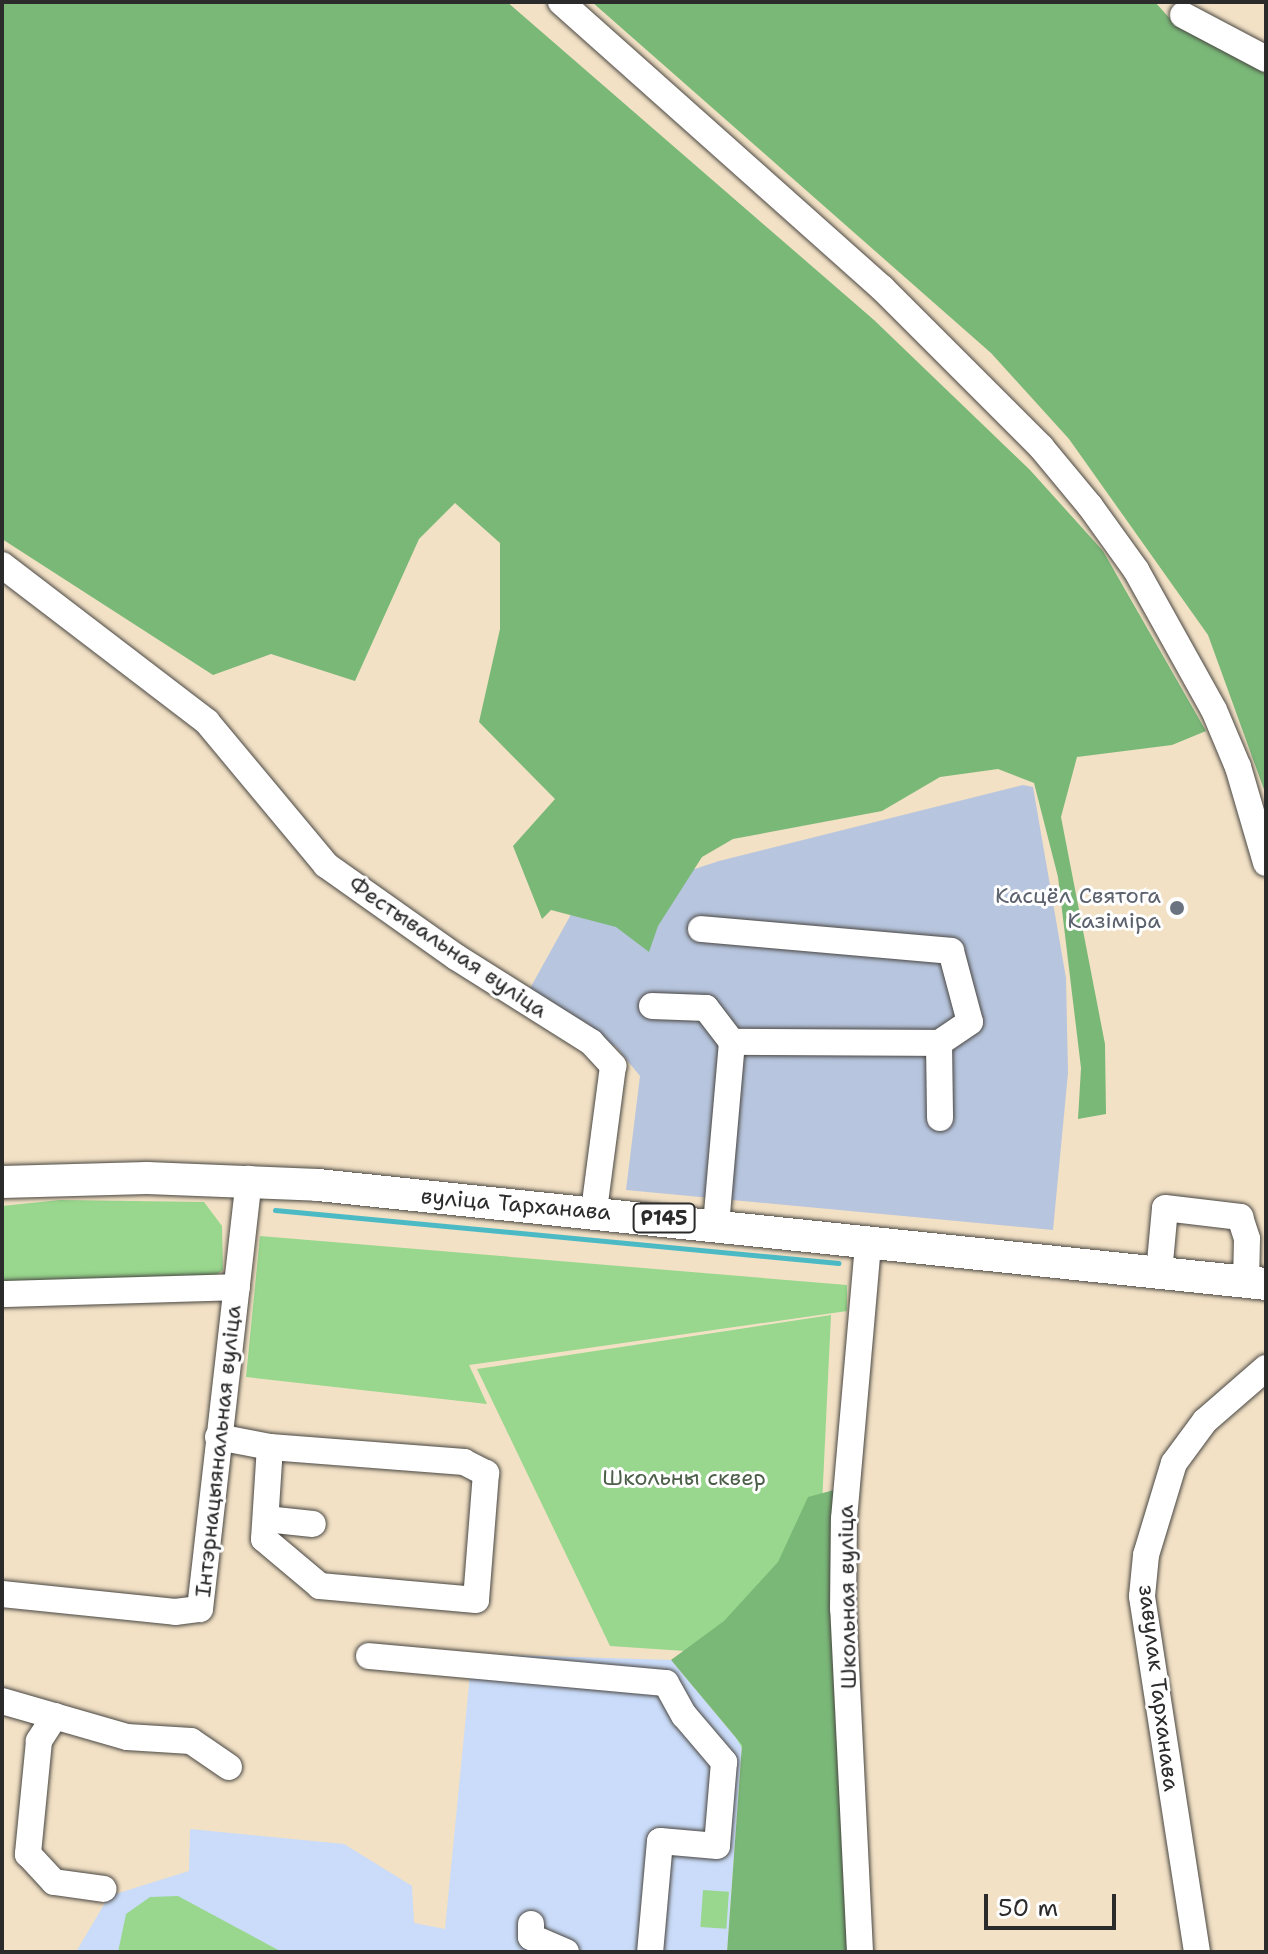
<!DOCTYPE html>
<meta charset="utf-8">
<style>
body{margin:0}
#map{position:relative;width:1268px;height:1954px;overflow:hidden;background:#f2e1c5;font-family:"Shantell Sans",sans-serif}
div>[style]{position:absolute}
.built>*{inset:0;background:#cadcf9}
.industrial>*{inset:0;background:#b7c5de}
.green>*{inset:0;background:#98d78d;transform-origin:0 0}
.forest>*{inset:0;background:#7ab878}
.stream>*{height:5px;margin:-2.5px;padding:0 2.5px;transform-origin:2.5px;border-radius:2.5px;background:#4cbac5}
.roads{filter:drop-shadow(0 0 2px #494642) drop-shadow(0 0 2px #494642)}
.minor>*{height:26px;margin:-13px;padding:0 13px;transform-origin:13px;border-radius:13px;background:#fff}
.major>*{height:32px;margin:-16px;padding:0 16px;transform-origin:16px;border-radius:16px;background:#fff}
.dots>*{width:22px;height:22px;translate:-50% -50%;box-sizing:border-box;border:4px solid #fff;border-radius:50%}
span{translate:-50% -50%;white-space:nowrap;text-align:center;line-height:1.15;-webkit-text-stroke:6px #fff;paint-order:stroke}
.shield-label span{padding:2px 6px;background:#fff;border:2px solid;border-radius:6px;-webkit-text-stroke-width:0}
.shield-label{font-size:20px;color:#2b2b2b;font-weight:700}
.worship-label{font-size:22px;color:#5b616d}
.right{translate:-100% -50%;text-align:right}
.street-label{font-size:22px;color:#2b2b2b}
.park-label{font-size:22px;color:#4c5f48}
.frame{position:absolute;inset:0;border:4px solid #2b2b2b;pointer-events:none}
.scale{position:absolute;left:984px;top:1894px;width:132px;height:36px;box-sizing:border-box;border:4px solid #2b2b2b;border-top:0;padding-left:10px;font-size:24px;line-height:28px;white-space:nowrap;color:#2b2b2b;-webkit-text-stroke:6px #fff;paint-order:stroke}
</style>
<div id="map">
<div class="built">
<i style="clip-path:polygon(472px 1654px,671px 1660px,742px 1745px,727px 1952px,76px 1952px,109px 1896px,189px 1871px,190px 1829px,344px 1844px,412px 1886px,414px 1923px,445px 1929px)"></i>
</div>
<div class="industrial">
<i style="clip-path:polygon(1023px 785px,1033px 787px,1066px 978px,1068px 1073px,1053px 1230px,626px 1190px,640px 1076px,616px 1047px,528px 992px,574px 909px,719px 861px)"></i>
</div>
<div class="green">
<i style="clip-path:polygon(60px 1200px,204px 1202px,222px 1226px,223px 1270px,211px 1279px,2px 1283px,2px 1206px)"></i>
<i style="clip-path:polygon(260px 1236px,847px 1285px,847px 1311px,469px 1365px,487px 1404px,246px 1377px)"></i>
<i style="clip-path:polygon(831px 1315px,818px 1589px,751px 1763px,685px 1651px,610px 1646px,477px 1369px)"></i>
<i style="left:703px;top:1890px;width:26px;height:37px;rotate:4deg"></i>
<i style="clip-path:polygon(178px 1896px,282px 1952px,118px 1952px,126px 1914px,150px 1897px)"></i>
</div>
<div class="forest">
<i style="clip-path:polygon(2px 2px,507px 2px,874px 320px,1030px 470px,1103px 551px,1206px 731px,1172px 745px,1077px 757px,1061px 817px,1105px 1044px,1106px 1114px,1078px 1119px,1081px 1068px,1058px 877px,1034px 783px,998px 769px,940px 777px,882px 811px,733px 839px,702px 857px,658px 926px,649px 952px,616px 927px,551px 910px,542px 919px,513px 846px,555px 799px,479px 722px,500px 629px,500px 543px,455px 503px,419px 539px,355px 681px,271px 654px,213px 675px,2px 539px)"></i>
<i style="clip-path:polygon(592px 2px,1155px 2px,1173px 22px,1266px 71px,1266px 795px,1208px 635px,1069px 439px,991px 353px)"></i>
<i style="clip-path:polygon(834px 1490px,849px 1952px,727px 1952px,742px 1745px,671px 1660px,724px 1621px,778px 1562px,808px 1497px)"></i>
</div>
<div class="stream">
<i style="left:275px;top:1210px;width:566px;rotate:5.37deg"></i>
</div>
<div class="roads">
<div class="minor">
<i style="left:561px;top:2px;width:430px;rotate:41.7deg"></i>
<i style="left:882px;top:288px;width:225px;rotate:45deg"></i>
<i style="left:1041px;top:447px;width:77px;rotate:50.3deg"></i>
<i style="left:1090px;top:506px;width:79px;rotate:54.3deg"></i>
<i style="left:1136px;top:570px;width:160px;rotate:60.9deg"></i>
<i style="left:1214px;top:710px;width:62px;rotate:67.2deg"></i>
<i style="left:1238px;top:767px;width:100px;rotate:73.7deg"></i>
<i style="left:1183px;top:15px;width:94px;rotate:27.9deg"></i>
<i style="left:2px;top:565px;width:258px;rotate:37.4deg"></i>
<i style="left:207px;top:722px;width:186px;rotate:50.2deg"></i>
<i style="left:326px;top:865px;width:159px;rotate:35.3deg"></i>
<i style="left:456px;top:957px;width:160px;rotate:32.2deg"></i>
<i style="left:591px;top:1042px;width:33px;rotate:47deg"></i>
<i style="left:613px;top:1066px;width:146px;rotate:97.5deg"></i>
<i style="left:701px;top:929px;width:251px;rotate:5deg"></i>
<i style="left:951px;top:951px;width:73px;rotate:75deg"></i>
<i style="left:970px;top:1022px;width:37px;rotate:146deg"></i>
<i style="left:939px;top:1043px;width:207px;rotate:-179.7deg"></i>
<i style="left:652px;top:1006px;width:54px;rotate:2.1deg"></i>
<i style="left:706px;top:1008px;width:43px;rotate:52.6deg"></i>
<i style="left:732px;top:1042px;width:183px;rotate:95deg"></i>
<i style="left:939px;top:1043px;width:75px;rotate:89.2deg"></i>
<i style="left:1159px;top:1273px;width:65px;rotate:-84.7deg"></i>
<i style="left:1165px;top:1208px;width:76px;rotate:6.8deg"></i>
<i style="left:1240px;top:1217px;width:23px;rotate:72deg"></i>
<i style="left:1247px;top:1239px;width:44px;rotate:91.3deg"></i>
<i style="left:2px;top:1294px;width:235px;rotate:-1.7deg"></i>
<i style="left:218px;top:1437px;width:53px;rotate:10.9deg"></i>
<i style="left:270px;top:1447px;width:195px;rotate:4.4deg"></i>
<i style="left:464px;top:1462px;width:25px;rotate:27deg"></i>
<i style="left:486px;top:1473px;width:127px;rotate:94.5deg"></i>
<i style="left:476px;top:1600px;width:157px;rotate:-174.9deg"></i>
<i style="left:320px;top:1586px;width:73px;rotate:-140deg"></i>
<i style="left:264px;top:1539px;width:92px;rotate:-86.3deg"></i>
<i style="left:266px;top:1519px;width:47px;rotate:6.1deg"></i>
<i style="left:2px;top:1594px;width:174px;rotate:5.9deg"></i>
<i style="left:175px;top:1612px;width:25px;rotate:-7deg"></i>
<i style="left:200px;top:1609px;width:433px;rotate:-83.5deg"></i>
<i style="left:369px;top:1656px;width:298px;rotate:5.2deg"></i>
<i style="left:666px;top:1683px;width:37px;rotate:61deg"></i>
<i style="left:684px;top:1715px;width:62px;rotate:49.6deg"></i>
<i style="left:724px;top:1762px;width:84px;rotate:94.8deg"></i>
<i style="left:717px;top:1846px;width:57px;rotate:-175deg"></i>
<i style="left:660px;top:1841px;width:111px;rotate:95.1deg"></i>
<i style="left:2px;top:1701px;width:130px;rotate:16.1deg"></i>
<i style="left:127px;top:1737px;width:64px;rotate:3.6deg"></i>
<i style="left:191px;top:1741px;width:46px;rotate:34.4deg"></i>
<i style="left:55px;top:1716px;width:30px;rotate:123deg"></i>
<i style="left:39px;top:1741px;width:114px;rotate:95.6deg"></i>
<i style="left:28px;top:1854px;width:38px;rotate:47deg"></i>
<i style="left:54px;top:1882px;width:50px;rotate:8deg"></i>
<i style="left:531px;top:1924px;width:13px;rotate:90deg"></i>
<i style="left:531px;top:1937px;width:38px;rotate:23deg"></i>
<i style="left:860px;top:1952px;width:343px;rotate:-92.8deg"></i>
<i style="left:843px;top:1609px;width:90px;rotate:-89.4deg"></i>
<i style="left:844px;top:1519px;width:277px;rotate:-85deg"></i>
<i style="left:1197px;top:1952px;width:360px;rotate:-98.8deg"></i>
<i style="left:1142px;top:1596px;width:41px;rotate:-84.4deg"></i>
<i style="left:1146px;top:1555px;width:96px;rotate:-73.1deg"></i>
<i style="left:1174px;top:1463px;width:52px;rotate:-53.6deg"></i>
<i style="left:1205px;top:1421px;width:81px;rotate:-41deg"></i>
</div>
<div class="major">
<i style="left:2px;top:1182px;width:145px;rotate:-1.6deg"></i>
<i style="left:147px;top:1178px;width:171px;rotate:2.3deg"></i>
<i style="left:318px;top:1185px;width:953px;rotate:5.96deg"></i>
</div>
</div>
<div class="dots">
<i style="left:1177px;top:908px;background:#6b7280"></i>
</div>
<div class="shield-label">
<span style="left:664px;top:1218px">Р145</span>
</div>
<div class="worship-label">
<span class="right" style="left:1161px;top:908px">Касцёл Святога<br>Казіміра</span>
</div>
<div class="street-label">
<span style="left:448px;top:947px;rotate:34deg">Фестывальная вуліца</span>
<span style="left:516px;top:1204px;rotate:5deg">вуліца Тарханава</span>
<span style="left:218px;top:1451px;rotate:-84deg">Інтэрнацыянальная вуліца</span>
<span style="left:847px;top:1597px;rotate:-91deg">Школьная вуліца</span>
<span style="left:1159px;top:1688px;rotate:83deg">завулак Тарханава</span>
</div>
<div class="park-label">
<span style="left:684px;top:1478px">Школьны сквер</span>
</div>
<div class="frame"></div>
<div class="scale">50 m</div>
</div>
